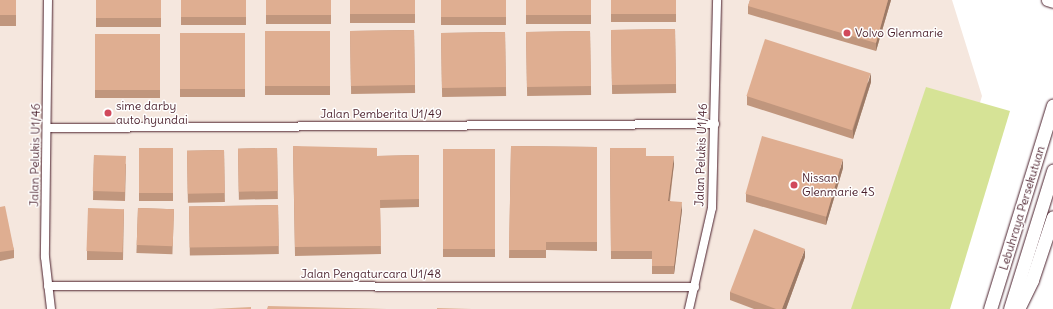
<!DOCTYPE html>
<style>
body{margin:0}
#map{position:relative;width:1053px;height:309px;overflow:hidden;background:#fff;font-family:Delius,sans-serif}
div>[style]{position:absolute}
.built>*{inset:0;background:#f5e7de}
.green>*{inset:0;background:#d6e396}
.roads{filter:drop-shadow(0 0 1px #4a1f2b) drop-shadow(0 0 1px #4a1f2b)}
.minor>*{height:8px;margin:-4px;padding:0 4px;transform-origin:4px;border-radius:4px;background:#fff}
.secondary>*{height:11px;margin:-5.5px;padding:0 5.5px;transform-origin:5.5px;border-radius:5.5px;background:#fff}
.trunk>*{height:13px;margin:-6.5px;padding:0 6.5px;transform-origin:6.5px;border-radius:6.5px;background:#fff}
.wall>*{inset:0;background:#c0967d;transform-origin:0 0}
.shaded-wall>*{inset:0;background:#9c7a66}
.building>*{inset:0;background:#dfae91;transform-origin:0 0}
.dots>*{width:11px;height:11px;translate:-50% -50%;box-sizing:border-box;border:2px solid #fff;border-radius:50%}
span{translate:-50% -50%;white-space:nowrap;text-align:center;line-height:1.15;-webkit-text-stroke:3px #fff;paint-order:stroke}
.poi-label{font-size:12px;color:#4a1f2b}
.left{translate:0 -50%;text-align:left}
.street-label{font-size:12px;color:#4a1f2b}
</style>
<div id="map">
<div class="built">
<i style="clip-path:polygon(0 0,952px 0,982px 96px,918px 309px,0 309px)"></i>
</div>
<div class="green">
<i style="clip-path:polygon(926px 87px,1010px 111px,950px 309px,851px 309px)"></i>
</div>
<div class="roads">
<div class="minor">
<i style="left:48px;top:0;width:257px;rotate:90.7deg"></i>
<i style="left:45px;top:257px;width:52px;rotate:83.4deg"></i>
<i style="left:47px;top:128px;width:668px;rotate:-0.34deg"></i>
<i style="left:48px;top:286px;width:647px;rotate:0.09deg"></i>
<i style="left:689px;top:309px;width:104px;rotate:-77.2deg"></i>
<i style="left:712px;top:208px;width:208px;rotate:-88.6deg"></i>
</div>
<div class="secondary">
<i style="left:1047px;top:0;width:6px;rotate:18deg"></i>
</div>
<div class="trunk">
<i style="left:990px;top:309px;width:213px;rotate:-72.8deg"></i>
<i style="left:1010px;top:309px;width:145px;rotate:-72.7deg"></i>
<i style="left:1018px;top:309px;width:32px;rotate:-64deg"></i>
<i style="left:1032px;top:280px;width:66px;rotate:-71.6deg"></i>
</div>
</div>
<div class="wall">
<i style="left:0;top:0;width:16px;height:26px"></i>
<i style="left:96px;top:0;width:65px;height:27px"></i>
<i style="left:181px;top:0;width:65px;height:25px"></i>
<i style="left:266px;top:0;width:65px;height:24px"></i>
<i style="left:350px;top:0;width:65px;height:23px"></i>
<i style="left:441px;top:0;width:65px;height:25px"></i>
<i style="left:526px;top:0;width:65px;height:24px"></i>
<i style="left:611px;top:0;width:65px;height:22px"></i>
<i style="clip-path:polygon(750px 0,891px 0,876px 51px,748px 14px,748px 6px)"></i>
<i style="left:675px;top:29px;width:64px;height:64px;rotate:89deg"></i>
<i style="left:414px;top:30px;width:63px;height:64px;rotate:89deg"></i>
<i style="left:330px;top:31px;width:64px;height:65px;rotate:90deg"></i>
<i style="left:590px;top:31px;width:64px;height:64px;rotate:89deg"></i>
<i style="left:505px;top:32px;width:64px;height:64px;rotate:89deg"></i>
<i style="left:180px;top:33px;width:65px;height:64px"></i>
<i style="left:95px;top:34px;width:65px;height:64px"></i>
<i style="clip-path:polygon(871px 82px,853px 139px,747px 105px,747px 96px)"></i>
<i style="clip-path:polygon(293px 146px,377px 156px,419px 155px,419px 207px,380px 208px,381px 254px,295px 256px)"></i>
<i style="clip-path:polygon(511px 146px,597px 147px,597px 251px,546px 250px,546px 258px,509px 258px)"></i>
<i style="left:173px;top:148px;width:53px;height:34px;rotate:90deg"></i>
<i style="left:277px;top:148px;width:51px;height:39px;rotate:89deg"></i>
<i style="clip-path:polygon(610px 148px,646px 156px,674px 164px,670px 201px,682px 210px,674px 274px,652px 274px,652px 259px,611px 259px)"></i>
<i style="left:443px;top:149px;width:52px;height:108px"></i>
<i style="left:224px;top:150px;width:52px;height:37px;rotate:89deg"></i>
<i style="clip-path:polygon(94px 155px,126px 164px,125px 201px,93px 200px)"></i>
<i style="clip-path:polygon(843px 168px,826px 225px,746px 202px,746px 194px)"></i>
<i style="left:278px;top:205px;width:49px;height:89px;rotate:89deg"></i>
<i style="clip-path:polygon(0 207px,14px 250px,14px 258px,0 261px)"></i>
<i style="left:138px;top:208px;width:36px;height:45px;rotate:2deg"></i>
<i style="clip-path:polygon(124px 209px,123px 260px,87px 260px,87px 251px)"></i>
<i style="clip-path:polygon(805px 257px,786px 309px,754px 309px,730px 300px,730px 292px)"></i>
</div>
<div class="shaded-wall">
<i style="clip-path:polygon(888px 0,891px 0,876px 51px,876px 43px)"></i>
<i style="clip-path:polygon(871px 73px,871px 82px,853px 139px,853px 130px)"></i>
<i style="clip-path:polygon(674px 156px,674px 164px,668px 209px,668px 201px)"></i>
<i style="clip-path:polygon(843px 159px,843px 168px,826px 225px,826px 217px)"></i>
<i style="clip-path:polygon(682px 202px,682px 210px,674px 274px,674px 266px)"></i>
<i style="clip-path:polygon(805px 249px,805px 257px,786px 309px,782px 309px)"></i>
</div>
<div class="building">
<i style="left:0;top:0;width:16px;height:15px"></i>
<i style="left:96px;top:0;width:65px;height:18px"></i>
<i style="left:181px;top:0;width:65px;height:17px"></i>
<i style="left:266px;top:0;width:65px;height:15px"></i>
<i style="left:350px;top:0;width:65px;height:14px"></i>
<i style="left:441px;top:0;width:65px;height:17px"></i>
<i style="left:526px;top:0;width:65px;height:15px"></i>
<i style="left:611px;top:0;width:65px;height:14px"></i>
<i style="clip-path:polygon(750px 0,888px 0,876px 43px,748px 6px)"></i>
<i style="left:675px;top:29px;width:55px;height:64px;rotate:89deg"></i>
<i style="left:414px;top:30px;width:55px;height:64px;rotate:89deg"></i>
<i style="left:330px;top:31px;width:55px;height:65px;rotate:90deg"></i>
<i style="left:590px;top:31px;width:55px;height:64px;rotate:89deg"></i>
<i style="left:505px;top:32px;width:55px;height:64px;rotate:89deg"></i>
<i style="left:180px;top:33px;width:65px;height:56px"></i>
<i style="left:95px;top:34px;width:65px;height:56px"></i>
<i style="left:765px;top:39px;width:111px;height:60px;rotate:18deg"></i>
<i style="left:762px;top:136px;width:84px;height:60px;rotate:16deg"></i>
<i style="clip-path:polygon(293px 146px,377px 148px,377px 156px,419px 155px,419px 199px,380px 200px,381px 246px,295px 247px)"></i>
<i style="clip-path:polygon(511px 146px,597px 147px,597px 242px,546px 242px,546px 250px,509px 250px)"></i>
<i style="left:173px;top:148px;width:45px;height:34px;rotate:90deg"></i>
<i style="left:277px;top:148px;width:43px;height:39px;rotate:89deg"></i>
<i style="clip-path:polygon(610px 148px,646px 148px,646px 156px,674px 156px,668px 201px,682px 202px,674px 266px,652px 266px,652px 251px,611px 251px)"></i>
<i style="left:443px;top:149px;width:52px;height:100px"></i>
<i style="left:224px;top:150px;width:43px;height:37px;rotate:89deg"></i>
<i style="left:94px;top:155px;width:32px;height:36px;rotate:2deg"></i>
<i style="left:278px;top:205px;width:41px;height:89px;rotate:89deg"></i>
<i style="clip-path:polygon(5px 206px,14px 250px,0 252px,0 207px)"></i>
<i style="left:88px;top:208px;width:36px;height:43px;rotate:2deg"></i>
<i style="left:138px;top:208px;width:36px;height:37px;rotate:2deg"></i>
<i style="clip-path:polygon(754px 229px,805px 249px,782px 309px,776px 309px,730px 292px)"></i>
<i style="clip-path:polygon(268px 306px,387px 309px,267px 309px)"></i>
<i style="clip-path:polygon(251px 307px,251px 309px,212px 309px)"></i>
<i style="clip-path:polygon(437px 308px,472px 309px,437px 309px)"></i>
</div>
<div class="dots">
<i style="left:847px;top:33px;background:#d1495b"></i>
<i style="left:108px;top:113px;background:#d1495b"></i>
<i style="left:794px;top:185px;background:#d1495b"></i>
</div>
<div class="poi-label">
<span class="left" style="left:855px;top:33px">Volvo Glenmarie</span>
<span class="left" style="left:116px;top:113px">sime darby<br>auto hyundai</span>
<span class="left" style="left:802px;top:185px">Nissan<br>Glenmarie 4S</span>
</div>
<div class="street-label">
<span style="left:381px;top:114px">Jalan Pemberita U1/49</span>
<span style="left:35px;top:155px;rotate:-89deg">Jalan Pelukis U1/46</span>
<span style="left:701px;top:155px;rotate:-88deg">Jalan Pelukis U1/46</span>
<span style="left:1022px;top:208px;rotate:-73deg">Lebuhraya Persekutuan</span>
<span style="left:371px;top:274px">Jalan Pengaturcara U1/48</span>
</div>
</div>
